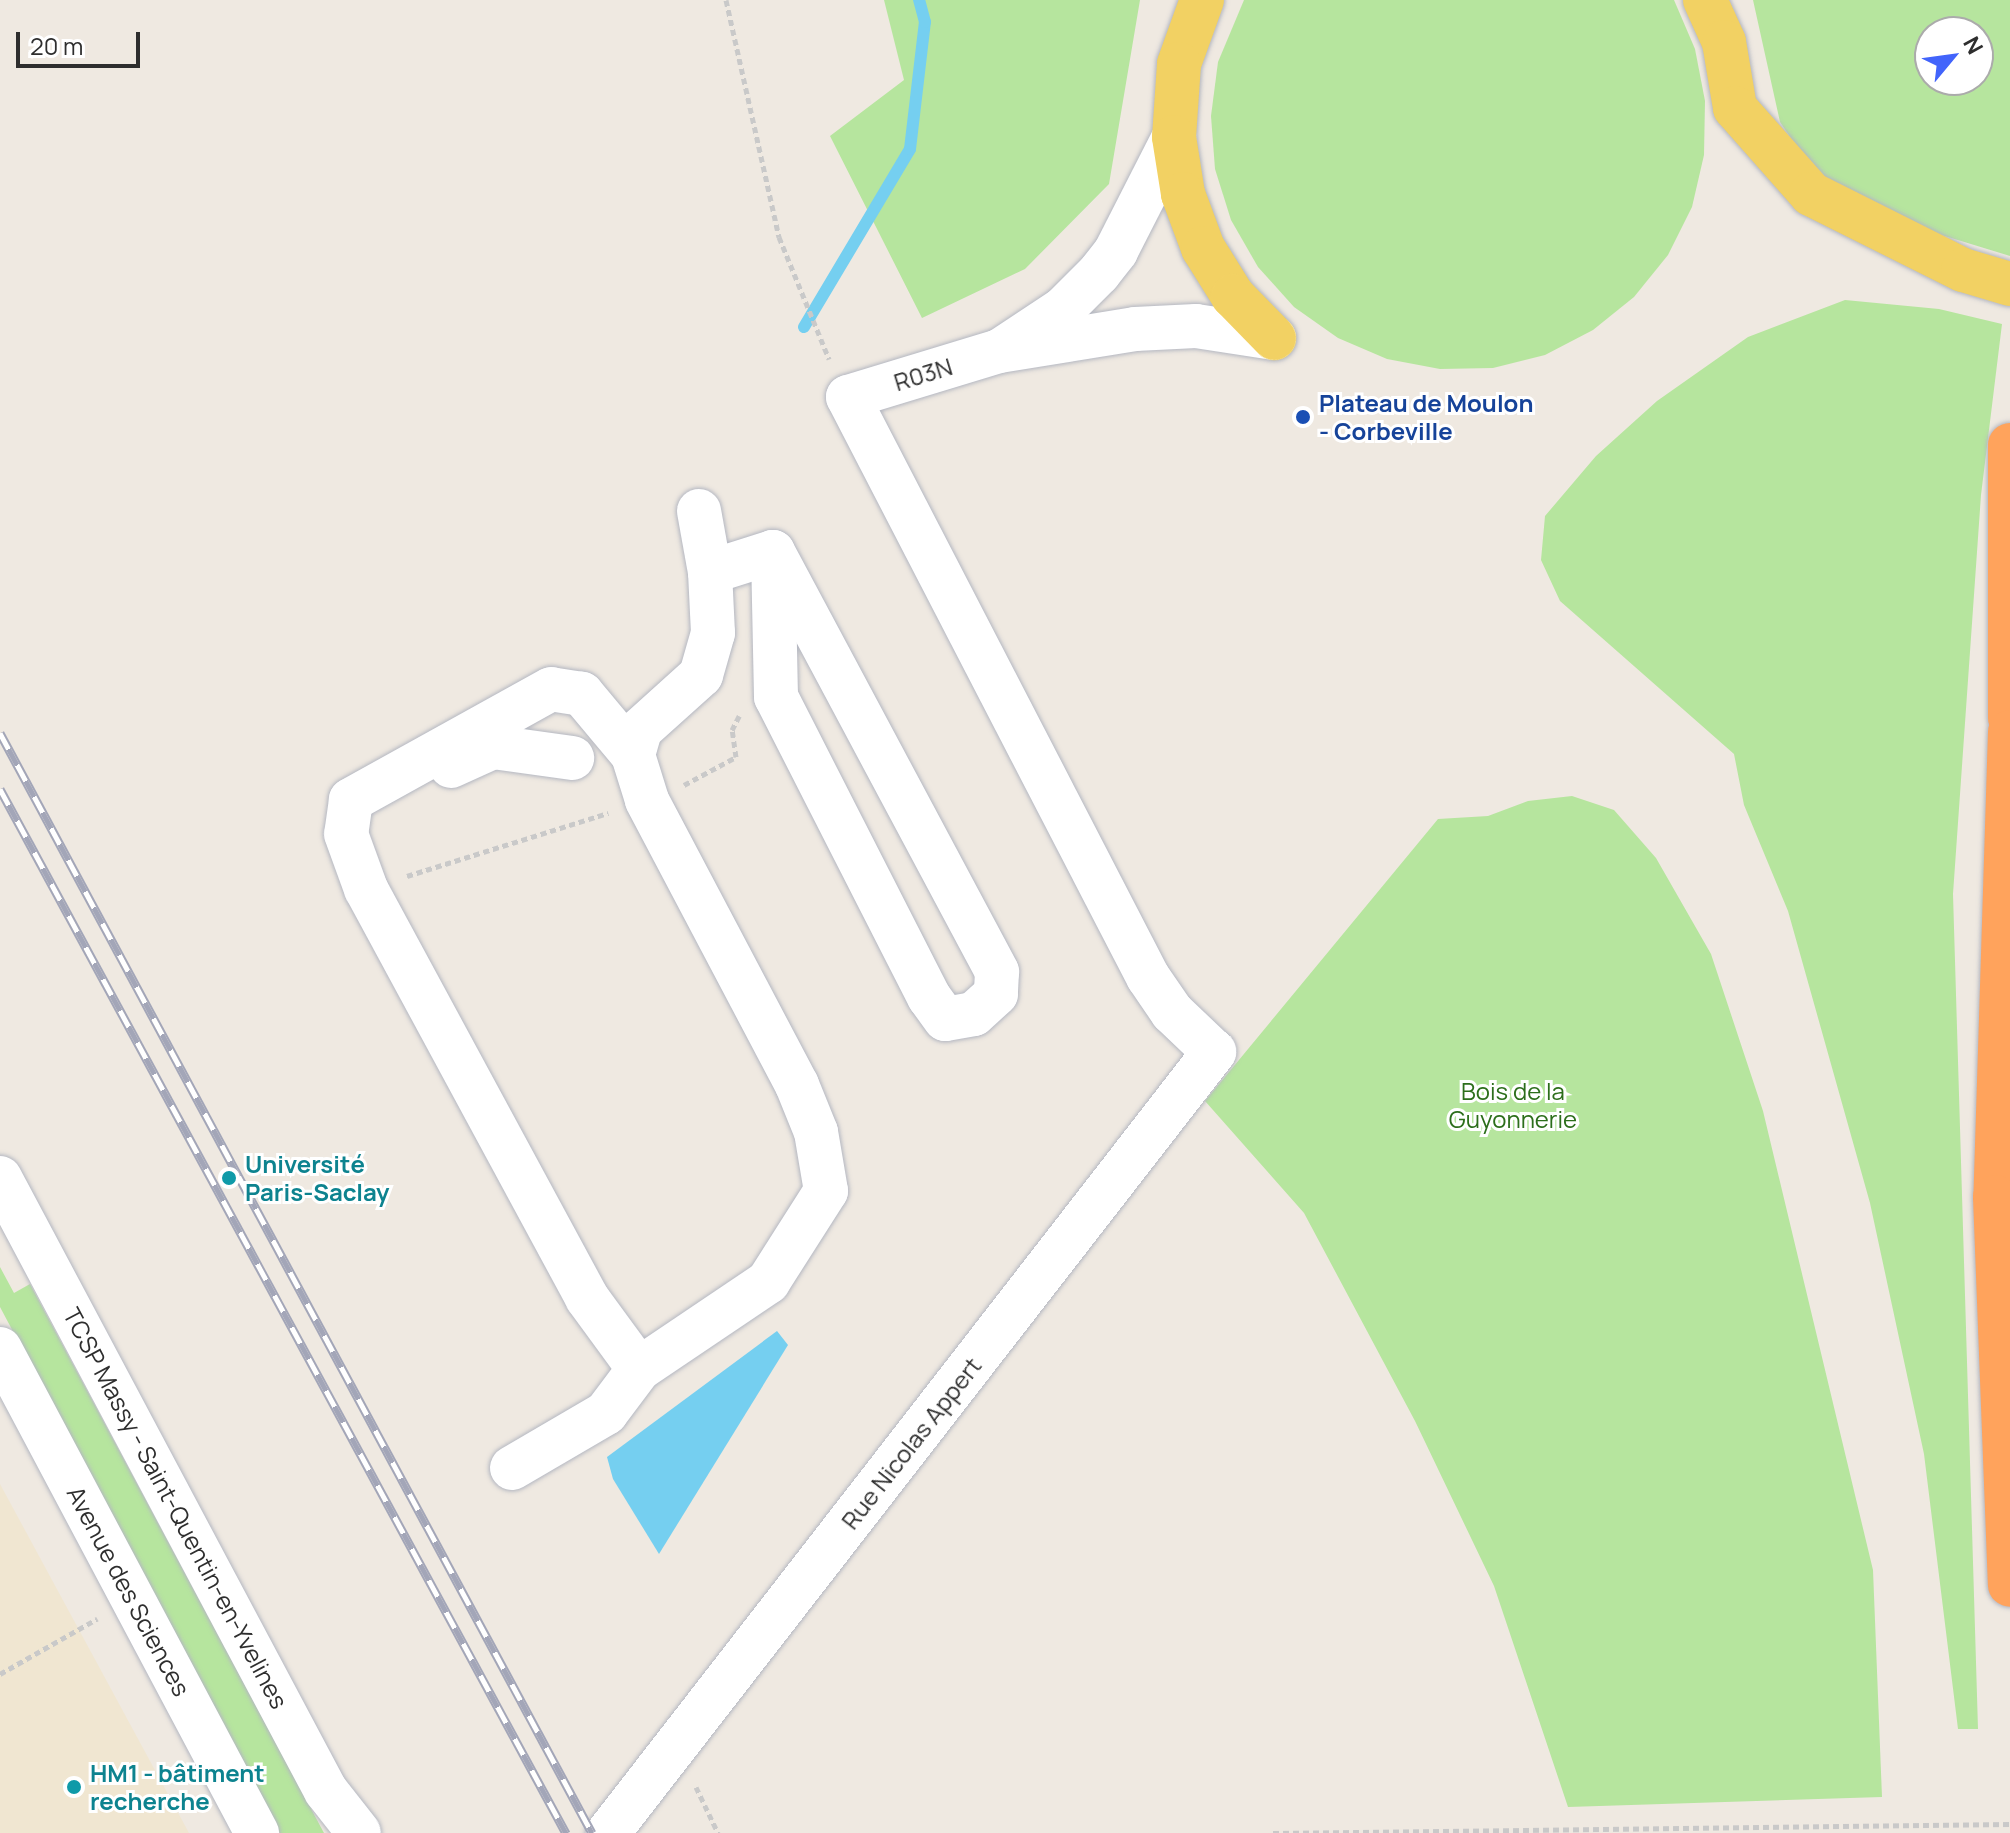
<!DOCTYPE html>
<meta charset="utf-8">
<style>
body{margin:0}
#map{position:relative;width:2010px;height:1833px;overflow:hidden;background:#efe9e1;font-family:Manrope,sans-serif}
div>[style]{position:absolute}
.education>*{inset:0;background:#f0e6d1}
.green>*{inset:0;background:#b6e59e}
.water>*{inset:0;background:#75cff0}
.stream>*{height:12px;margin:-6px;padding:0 6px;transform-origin:6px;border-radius:6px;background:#75cff0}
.path>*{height:5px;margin-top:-2.5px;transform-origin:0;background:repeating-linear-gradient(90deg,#c9c9c9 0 6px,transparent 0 10px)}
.roads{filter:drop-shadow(0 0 2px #b4b7c1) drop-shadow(0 0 2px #b4b7c1)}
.minor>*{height:44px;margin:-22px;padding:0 22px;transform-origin:22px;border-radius:22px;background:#fff}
.major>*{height:44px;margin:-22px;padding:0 22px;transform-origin:22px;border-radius:22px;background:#f2d163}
.highway>*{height:44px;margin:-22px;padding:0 22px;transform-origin:22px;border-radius:22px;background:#ffa35c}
.rail>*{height:9px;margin-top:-4.5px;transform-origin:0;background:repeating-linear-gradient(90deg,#fff 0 18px,#a3a6b8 0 36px);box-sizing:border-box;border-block:2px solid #a3a6b8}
.dots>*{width:22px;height:22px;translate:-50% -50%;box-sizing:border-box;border:4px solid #fff;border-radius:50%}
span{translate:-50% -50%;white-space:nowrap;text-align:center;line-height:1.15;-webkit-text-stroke:6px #fff;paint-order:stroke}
.street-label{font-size:24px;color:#2e2e2e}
.transit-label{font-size:24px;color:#164399;font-weight:700}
.left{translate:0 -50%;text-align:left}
.park-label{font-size:24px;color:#2c6e1b}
.culture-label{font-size:24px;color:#0d838f;font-weight:700}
.north{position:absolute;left:1914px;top:16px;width:80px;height:80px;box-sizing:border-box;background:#fff;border:2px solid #ababab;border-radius:50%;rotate:61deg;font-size:22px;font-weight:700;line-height:32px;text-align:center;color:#2e2e2e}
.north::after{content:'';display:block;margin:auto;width:28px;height:36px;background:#4264fb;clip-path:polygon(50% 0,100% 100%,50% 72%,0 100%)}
.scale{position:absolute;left:16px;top:32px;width:124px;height:36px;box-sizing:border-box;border:4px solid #2e2e2e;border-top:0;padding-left:10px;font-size:24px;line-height:28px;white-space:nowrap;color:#2e2e2e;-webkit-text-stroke:6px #fff;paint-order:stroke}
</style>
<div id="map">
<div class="education">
<i style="clip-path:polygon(0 1484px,189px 1833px,0 1833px)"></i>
</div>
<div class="green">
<i style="clip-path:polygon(884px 0,1140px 0,1109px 184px,1025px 269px,922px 318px,830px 136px,904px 80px)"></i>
<i style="clip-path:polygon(1244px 0,1674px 0,1695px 49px,1705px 101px,1704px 155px,1692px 207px,1668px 255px,1634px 297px,1593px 330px,1545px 355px,1493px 368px,1440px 369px,1387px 359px,1338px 338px,1294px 307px,1258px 267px,1231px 220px,1215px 169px,1211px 116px,1218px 62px)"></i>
<i style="clip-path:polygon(evenodd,1753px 0,2010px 0,2010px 256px,1886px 218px,1813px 171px,1780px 122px,1753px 0,1930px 32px,1978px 32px,1978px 80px,1930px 80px,1930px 32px)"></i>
<i style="clip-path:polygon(1845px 300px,1939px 309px,2002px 324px,1981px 495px,1953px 894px,1978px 1729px,1958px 1729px,1924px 1454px,1870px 1203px,1788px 911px,1744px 805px,1734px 754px,1560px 601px,1541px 560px,1545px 516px,1596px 456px,1657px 401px,1748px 337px)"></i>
<i style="clip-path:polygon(1572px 796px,1614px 810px,1656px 858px,1711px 954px,1763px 1111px,1873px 1570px,1882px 1797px,1568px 1807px,1494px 1586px,1415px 1421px,1304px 1213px,1205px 1101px,1438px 819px,1488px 816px,1528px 801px)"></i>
<i style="clip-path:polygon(0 1267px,14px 1293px,30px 1284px,324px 1833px,280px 1833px,0 1307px)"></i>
</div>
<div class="water">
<i style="clip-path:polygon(777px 1331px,788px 1345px,659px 1554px,613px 1479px,607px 1457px)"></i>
</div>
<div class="stream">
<i style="left:804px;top:327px;width:207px;rotate:-59.2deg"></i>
<i style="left:910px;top:149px;width:128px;rotate:-83.3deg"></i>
<i style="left:925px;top:22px;width:23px;rotate:-105deg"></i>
</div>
<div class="path">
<i style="left:726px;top:0;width:243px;rotate:77.4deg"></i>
<i style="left:779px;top:237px;width:132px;rotate:67.7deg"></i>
<i style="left:684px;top:785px;width:59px;rotate:-28.3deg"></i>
<i style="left:736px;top:757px;width:27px;rotate:-98deg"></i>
<i style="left:732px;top:730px;width:16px;rotate:-63deg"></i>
<i style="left:407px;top:876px;width:211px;rotate:-17.4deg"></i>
<i style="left:0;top:1674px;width:112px;rotate:-29.6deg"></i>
<i style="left:696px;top:1787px;width:51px;rotate:64.4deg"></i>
<i style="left:1273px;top:1833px;width:737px;rotate:-0.7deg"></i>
</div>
<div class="roads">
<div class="minor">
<i style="left:1004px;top:348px;width:71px;rotate:-33.5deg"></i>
<i style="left:1063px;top:309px;width:51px;rotate:-45deg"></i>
<i style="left:1099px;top:273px;width:28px;rotate:-52deg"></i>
<i style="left:1116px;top:251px;width:128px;rotate:-63deg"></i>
<i style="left:699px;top:511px;width:62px;rotate:79.8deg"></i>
<i style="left:710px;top:572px;width:66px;rotate:-17.6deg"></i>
<i style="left:773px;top:552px;width:476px;rotate:61.9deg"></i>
<i style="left:997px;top:972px;width:22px;rotate:93deg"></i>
<i style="left:996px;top:994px;width:30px;rotate:138deg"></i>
<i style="left:974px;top:1014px;width:29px;rotate:170deg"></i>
<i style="left:945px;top:1019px;width:27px;rotate:-126deg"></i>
<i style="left:929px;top:997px;width:337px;rotate:-117deg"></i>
<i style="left:776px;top:697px;width:145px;rotate:-91.2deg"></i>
<i style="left:633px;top:755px;width:80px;rotate:-129.9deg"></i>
<i style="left:582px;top:694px;width:31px;rotate:-171deg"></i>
<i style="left:551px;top:689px;width:229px;rotate:151deg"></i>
<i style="left:351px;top:800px;width:34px;rotate:98deg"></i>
<i style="left:346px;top:834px;width:59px;rotate:70deg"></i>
<i style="left:366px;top:889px;width:465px;rotate:61.6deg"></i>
<i style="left:587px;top:1298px;width:88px;rotate:53.8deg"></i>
<i style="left:451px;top:766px;width:46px;rotate:-24.3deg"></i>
<i style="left:493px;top:747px;width:80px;rotate:7.9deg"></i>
<i style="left:0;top:1178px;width:694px;rotate:62deg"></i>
<i style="left:326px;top:1791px;width:53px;rotate:51.8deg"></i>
<i style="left:0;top:1349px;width:548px;rotate:62.03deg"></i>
<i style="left:512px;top:1468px;width:109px;rotate:-30.3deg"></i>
<i style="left:606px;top:1413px;width:55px;rotate:-53.1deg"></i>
<i style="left:639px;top:1369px;width:156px;rotate:-34deg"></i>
<i style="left:768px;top:1282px;width:108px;rotate:-57.5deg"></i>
<i style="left:826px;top:1191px;width:60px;rotate:-99.6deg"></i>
<i style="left:816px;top:1132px;width:51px;rotate:-112deg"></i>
<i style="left:797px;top:1085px;width:322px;rotate:-117.8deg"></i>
<i style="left:647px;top:800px;width:47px;rotate:-107.3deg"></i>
<i style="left:633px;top:755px;width:26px;rotate:-74deg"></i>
<i style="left:640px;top:730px;width:82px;rotate:-42deg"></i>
<i style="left:701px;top:675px;width:44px;rotate:-74.1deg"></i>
<i style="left:713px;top:633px;width:61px;rotate:-92.8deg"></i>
<i style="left:608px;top:1833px;width:989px;rotate:-52.19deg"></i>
<i style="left:1214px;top:1052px;width:58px;rotate:-136.4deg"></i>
<i style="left:1172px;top:1012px;width:42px;rotate:-124.4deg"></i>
<i style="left:1148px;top:977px;width:653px;rotate:-117.35deg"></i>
<i style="left:848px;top:397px;width:158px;rotate:-16.9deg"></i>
<i style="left:999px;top:351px;width:138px;rotate:-9.2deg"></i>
<i style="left:1135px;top:329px;width:61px;rotate:-2.8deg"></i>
<i style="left:1196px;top:326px;width:79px;rotate:8.7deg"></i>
</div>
<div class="major">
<i style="left:1202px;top:0;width:68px;rotate:109.8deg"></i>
<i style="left:1179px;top:64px;width:73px;rotate:93.9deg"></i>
<i style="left:1174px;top:137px;width:58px;rotate:81deg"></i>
<i style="left:1183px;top:194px;width:58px;rotate:69.7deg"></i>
<i style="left:1203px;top:248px;width:57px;rotate:58deg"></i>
<i style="left:1233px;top:296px;width:59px;rotate:45.7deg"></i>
<i style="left:1705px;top:0;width:46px;rotate:65.7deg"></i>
<i style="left:1724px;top:42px;width:67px;rotate:80.5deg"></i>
<i style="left:1735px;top:108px;width:115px;rotate:48.5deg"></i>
<i style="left:1811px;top:194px;width:170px;rotate:26.6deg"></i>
<i style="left:1963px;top:270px;width:49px;rotate:16.6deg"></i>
</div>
<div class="highway">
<i style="left:2010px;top:445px;width:273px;rotate:90deg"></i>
<i style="left:2010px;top:732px;width:465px;rotate:91.8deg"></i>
<i style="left:1995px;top:1197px;width:388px;rotate:87.8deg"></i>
</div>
</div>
<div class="rail">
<i style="left:0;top:733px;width:1249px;rotate:61.71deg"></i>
<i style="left:0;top:789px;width:1188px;rotate:61.54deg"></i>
</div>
<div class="dots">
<i style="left:1303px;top:417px;background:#1a4fb4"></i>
<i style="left:229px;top:1178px;background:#0f9aa8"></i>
<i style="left:74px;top:1787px;background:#0f9aa8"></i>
</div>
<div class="street-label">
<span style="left:923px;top:374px;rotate:-17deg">R03N</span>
<span style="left:911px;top:1443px;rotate:-52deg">Rue Nicolas Appert</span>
<span style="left:176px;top:1508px;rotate:62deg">TCSP Massy - Saint-Quentin-en-Yvelines</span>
<span style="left:129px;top:1591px;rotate:62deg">Avenue des Sciences</span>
</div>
<div class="transit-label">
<span class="left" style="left:1319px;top:417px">Plateau de Moulon<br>- Corbeville</span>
</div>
<div class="park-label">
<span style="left:1513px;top:1105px">Bois de la<br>Guyonnerie</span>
</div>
<div class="culture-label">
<span class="left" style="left:245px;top:1178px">Université<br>Paris-Saclay</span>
<span class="left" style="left:90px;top:1787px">HM1 - bâtiment<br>recherche</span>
</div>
<div class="north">N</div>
<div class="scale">20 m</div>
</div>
